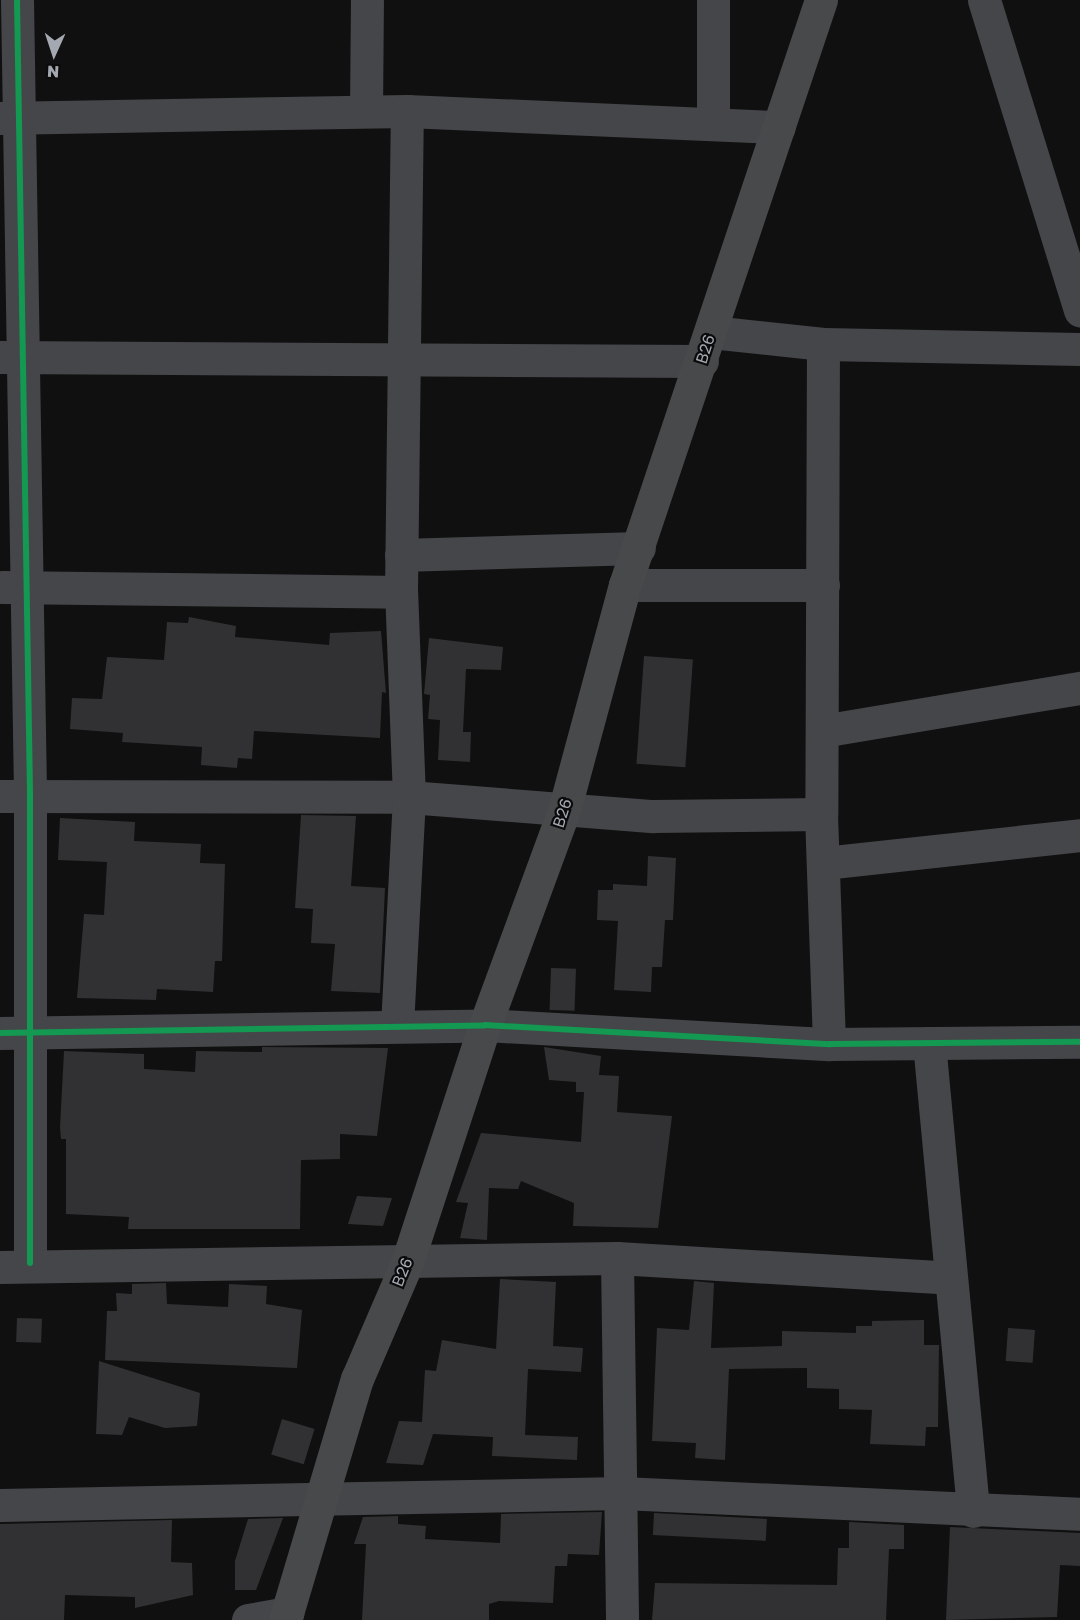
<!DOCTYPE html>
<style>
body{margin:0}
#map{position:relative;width:1080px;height:1620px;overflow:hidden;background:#101011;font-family:"Golos Text",sans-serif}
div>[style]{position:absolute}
.building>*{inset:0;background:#313133;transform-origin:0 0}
.minor>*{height:33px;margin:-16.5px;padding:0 16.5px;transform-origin:16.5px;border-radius:16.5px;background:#454649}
.highway>*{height:33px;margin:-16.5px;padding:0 16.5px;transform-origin:16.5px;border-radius:16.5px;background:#47494b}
.cycleway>*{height:6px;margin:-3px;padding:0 3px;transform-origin:3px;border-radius:3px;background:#139951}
span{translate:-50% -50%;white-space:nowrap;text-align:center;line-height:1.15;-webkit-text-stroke:4.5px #0b0b0c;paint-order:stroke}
.street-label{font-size:16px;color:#a3a8b1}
.north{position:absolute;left:24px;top:24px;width:60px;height:60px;-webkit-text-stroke:4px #0b0b0c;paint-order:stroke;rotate:183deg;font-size:16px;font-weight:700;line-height:24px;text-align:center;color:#a3a8b1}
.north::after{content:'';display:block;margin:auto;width:21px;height:27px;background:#a3a8b1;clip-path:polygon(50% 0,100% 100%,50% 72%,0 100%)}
</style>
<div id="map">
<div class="building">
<i style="clip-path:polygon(189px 617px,236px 626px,235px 637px,329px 645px,330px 633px,381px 631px,386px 693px,382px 692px,380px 738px,254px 731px,252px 759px,238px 758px,237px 768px,201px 765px,202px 747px,122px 742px,123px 733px,70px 729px,72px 698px,102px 699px,107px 657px,164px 660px,167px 622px,188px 623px)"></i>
<i style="clip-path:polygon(429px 638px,503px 647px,501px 670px,466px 669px,463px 732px,471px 732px,470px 762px,438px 760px,440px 720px,428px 719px,430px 695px,424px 694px)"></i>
<i style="left:644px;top:656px;width:49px;height:108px;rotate:4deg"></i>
<i style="clip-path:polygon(301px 815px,356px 816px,351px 886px,385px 888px,380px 993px,331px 991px,335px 944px,311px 943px,313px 909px,295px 908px)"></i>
<i style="clip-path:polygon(60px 818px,135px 822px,134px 841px,201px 844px,200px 863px,225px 864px,222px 961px,215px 961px,213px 992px,157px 989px,156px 1000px,77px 998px,84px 914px,104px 915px,107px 862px,58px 860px)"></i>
<i style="clip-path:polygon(648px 856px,676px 858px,673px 920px,665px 920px,662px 967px,652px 967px,651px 992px,614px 990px,618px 921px,597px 920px,598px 890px,613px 890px,613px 884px,647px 886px)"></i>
<i style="left:551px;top:968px;width:25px;height:42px;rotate:2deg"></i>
<i style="clip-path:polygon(262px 1047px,388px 1048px,377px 1136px,340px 1134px,340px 1159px,301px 1160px,300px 1229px,128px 1229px,129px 1217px,66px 1214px,66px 1139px,61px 1139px,60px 1127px,64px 1051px,144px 1054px,144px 1069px,195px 1072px,196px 1051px,262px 1052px)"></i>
<i style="clip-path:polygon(544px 1047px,601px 1056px,599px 1075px,619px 1076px,617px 1112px,672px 1116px,658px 1228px,573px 1226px,574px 1203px,521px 1181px,518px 1189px,489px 1188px,487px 1240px,460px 1238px,468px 1203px,456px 1202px,481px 1133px,581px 1142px,584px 1092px,576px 1092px,576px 1082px,549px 1080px)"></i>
<i style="clip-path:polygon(357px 1196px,392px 1198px,383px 1226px,348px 1224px)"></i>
<i style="clip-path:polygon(500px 1279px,556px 1282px,553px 1346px,583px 1348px,581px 1372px,528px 1369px,525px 1435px,578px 1437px,577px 1460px,492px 1456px,493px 1437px,433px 1434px,423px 1465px,386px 1463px,399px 1421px,422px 1422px,425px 1370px,436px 1371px,442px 1340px,496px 1349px)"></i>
<i style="clip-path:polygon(694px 1281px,714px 1283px,711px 1348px,782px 1346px,782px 1331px,856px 1333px,856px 1326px,872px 1326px,872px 1321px,924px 1320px,924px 1345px,939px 1345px,938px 1427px,926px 1427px,925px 1446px,870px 1444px,872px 1410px,839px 1409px,839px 1389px,807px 1388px,807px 1368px,729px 1369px,725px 1460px,695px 1458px,696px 1443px,652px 1441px,657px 1328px,689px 1330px)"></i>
<i style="clip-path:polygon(166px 1283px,167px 1304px,228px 1307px,229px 1284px,267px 1286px,266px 1304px,302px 1310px,297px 1368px,105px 1360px,107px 1311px,117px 1311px,116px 1293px,132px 1294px,132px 1284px)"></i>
<i style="left:17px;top:1318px;width:25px;height:24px;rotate:2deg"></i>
<i style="left:1008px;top:1328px;width:27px;height:33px;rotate:4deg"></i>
<i style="clip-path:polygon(99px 1361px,200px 1393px,197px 1426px,165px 1428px,129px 1417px,122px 1435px,96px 1434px)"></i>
<i style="left:282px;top:1419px;width:34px;height:37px;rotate:17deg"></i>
<i style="clip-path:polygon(602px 1512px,599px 1555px,568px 1554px,567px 1566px,555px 1566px,553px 1603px,499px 1601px,489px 1604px,489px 1620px,362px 1620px,366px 1544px,354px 1544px,363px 1517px,398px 1516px,398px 1524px,426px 1526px,425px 1539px,500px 1543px,501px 1514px)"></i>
<i style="left:654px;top:1513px;width:113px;height:22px;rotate:3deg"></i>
<i style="clip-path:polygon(283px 1518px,256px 1590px,235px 1590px,235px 1561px,248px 1519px)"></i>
<i style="clip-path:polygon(172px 1520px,171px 1562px,192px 1563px,193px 1595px,135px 1608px,135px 1597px,65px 1595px,64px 1620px,0 1620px,0 1524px)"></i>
<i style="clip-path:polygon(849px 1522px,904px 1525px,904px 1549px,889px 1549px,886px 1620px,652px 1620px,655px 1583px,837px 1585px,838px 1548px,849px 1548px)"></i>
<i style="clip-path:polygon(950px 1527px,1080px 1533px,1080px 1566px,1060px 1565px,1057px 1617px,946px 1620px)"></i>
</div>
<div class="minor">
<i style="left:17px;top:0;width:795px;rotate:89.06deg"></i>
<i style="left:30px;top:795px;width:468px;rotate:90deg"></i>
<i style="left:713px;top:0;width:124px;rotate:90deg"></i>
<i style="left:984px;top:0;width:325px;rotate:72.8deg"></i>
<i style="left:366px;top:111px;width:111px;rotate:-89.5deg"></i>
<i style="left:0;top:118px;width:407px;rotate:-1deg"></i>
<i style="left:407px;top:111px;width:372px;rotate:2.5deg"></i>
<i style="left:711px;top:332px;width:113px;rotate:6.1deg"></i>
<i style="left:823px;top:344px;width:257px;rotate:1.1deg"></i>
<i style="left:823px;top:344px;width:470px;rotate:90.2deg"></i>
<i style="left:821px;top:814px;width:230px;rotate:88deg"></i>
<i style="left:1px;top:357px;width:701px;rotate:0.33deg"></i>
<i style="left:401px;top:555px;width:238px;rotate:-1.7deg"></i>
<i style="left:625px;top:585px;width:198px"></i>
<i style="left:2px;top:587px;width:399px;rotate:0.7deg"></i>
<i style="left:822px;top:731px;width:262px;rotate:-9.5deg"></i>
<i style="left:0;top:796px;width:409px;rotate:0.1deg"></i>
<i style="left:409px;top:797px;width:245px;rotate:4.5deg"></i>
<i style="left:653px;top:816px;width:168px;rotate:-0.7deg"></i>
<i style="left:824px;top:863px;width:258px;rotate:-6.2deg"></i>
<i style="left:397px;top:1026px;width:229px;rotate:-87deg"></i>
<i style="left:409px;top:797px;width:205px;rotate:-92.2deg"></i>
<i style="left:401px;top:592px;width:481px;rotate:-89.3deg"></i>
<i style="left:0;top:1033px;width:485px;rotate:-0.9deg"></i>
<i style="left:485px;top:1025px;width:345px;rotate:3.2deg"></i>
<i style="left:829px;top:1044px;width:251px;rotate:-0.5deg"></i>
<i style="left:929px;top:1043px;width:470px;rotate:84.6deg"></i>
<i style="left:617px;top:1258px;width:362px;rotate:89.2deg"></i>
<i style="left:0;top:1267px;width:617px;rotate:-0.84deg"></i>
<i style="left:617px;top:1258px;width:334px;rotate:3.4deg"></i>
<i style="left:0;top:1505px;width:622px;rotate:-1.11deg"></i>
<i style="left:622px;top:1493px;width:458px;rotate:2.6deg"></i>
<i style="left:248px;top:1620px;width:40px;rotate:-10deg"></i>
</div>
<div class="highway">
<i style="left:285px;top:1620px;width:252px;rotate:-73.4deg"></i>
<i style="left:357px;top:1379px;width:126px;rotate:-66.7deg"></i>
<i style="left:407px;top:1263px;width:250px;rotate:-71.9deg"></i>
<i style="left:485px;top:1025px;width:232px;rotate:-69.8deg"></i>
<i style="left:565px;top:807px;width:230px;rotate:-74.9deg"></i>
<i style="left:625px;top:585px;width:617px;rotate:-71.48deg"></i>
</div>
<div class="cycleway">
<i style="left:17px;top:0;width:795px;rotate:89.06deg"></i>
<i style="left:30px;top:795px;width:468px;rotate:90deg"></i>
<i style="left:0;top:1033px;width:485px;rotate:-0.9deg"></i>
<i style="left:485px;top:1025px;width:345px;rotate:3.2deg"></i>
<i style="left:829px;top:1044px;width:251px;rotate:-0.5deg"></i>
</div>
<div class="street-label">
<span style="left:705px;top:349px;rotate:-72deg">B26</span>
<span style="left:562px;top:813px;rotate:-72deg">B26</span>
<span style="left:402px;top:1272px;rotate:-68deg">B26</span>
</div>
<div class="north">N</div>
</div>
